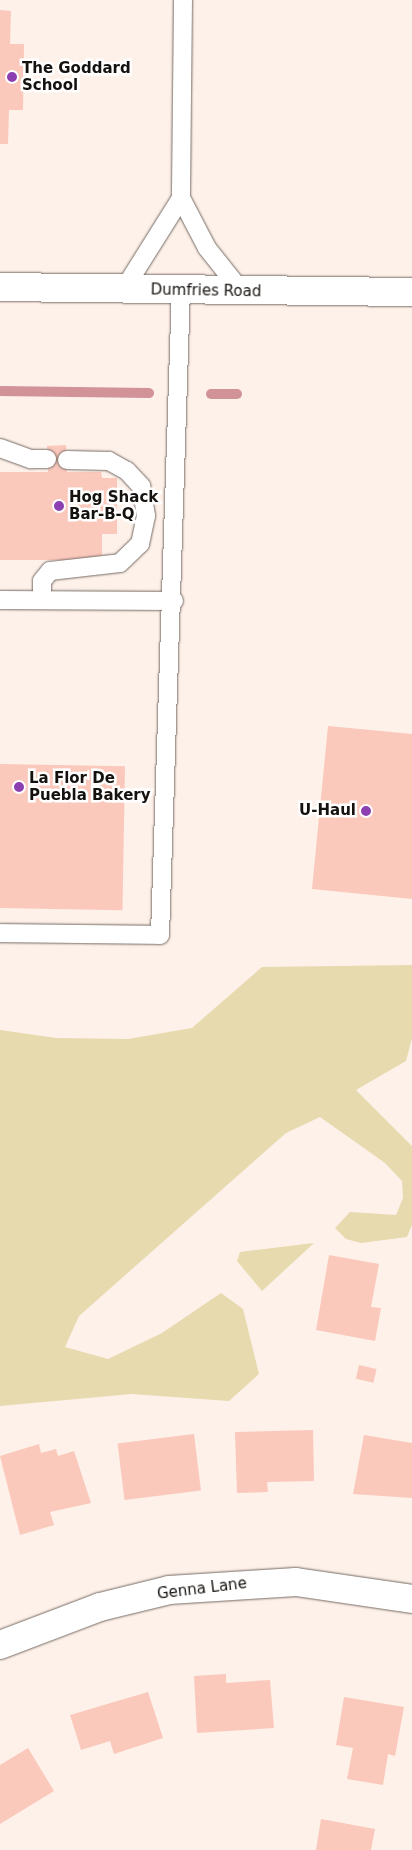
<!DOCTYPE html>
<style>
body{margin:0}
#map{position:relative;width:412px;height:1850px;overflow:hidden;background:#fdf1e9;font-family:"DejaVu Sans",sans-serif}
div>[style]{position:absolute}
.green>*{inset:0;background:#e7daaf}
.stream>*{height:10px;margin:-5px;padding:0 5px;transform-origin:5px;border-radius:5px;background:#d19298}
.building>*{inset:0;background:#fbc8bc;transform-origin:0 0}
.roads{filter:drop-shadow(0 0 1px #766b65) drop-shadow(0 0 1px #766b65)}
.service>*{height:18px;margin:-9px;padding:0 9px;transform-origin:9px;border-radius:9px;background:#fff}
.minor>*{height:28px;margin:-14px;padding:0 14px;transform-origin:14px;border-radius:14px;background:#fff}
.primary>*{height:28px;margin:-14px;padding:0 14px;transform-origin:14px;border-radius:14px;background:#fff}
.dots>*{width:14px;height:14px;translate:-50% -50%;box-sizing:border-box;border:2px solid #fff;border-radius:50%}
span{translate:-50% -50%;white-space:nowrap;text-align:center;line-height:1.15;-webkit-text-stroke:5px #fff;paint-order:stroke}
.poi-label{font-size:15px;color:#15110e;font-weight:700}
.left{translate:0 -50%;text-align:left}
.right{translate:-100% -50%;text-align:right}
.street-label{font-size:15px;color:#15110e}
</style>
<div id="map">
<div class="green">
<i style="clip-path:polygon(412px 965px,412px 1038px,406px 1061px,356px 1090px,412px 1146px,412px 1225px,407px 1237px,361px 1243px,346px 1239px,335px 1228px,350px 1212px,396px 1215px,403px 1198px,402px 1181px,385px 1163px,320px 1117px,286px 1133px,79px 1316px,65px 1347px,108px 1359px,162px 1333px,221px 1293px,243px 1309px,259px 1374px,229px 1401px,132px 1394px,0 1406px,0 1030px,56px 1038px,128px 1039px,192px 1028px,262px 967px)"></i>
<i style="clip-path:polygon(314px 1243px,262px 1291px,237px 1261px,240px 1252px)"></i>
</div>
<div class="stream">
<i style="left:0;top:391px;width:149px;rotate:0.8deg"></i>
<i style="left:211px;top:394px;width:26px"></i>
</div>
<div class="building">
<i style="clip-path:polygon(0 10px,11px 11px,10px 44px,24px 44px,23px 110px,9px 110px,8px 144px,0 144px)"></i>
<i style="clip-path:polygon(66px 445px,67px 472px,101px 472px,102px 478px,117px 478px,117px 534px,102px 534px,102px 560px,0 560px,0 472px,48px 472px,47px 446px)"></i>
<i style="clip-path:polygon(328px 726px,412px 734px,412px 899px,312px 889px)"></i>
<i style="left:0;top:764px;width:125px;height:144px;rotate:1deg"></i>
<i style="clip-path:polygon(329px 1255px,379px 1264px,371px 1307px,381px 1308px,375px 1341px,316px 1330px)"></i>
<i style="left:359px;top:1365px;width:18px;height:14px;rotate:13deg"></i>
<i style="clip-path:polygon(313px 1430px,314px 1481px,267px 1482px,268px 1492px,237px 1493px,235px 1432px)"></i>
<i style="left:194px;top:1434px;width:57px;height:77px;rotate:83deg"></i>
<i style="clip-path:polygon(364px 1435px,412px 1443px,412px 1498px,353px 1494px)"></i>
<i style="clip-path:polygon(39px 1444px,41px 1453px,56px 1449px,58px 1456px,74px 1451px,91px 1503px,50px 1512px,54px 1525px,20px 1535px,0 1456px)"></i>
<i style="clip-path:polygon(226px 1674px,226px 1683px,270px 1680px,274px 1728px,197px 1733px,194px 1676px)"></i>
<i style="clip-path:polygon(148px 1692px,163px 1738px,114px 1754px,110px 1741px,81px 1750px,70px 1715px)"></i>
<i style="clip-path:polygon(344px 1697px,404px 1707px,395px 1756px,388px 1754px,383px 1785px,347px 1779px,353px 1748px,336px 1745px)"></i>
<i style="clip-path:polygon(28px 1748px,54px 1791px,0 1824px,0 1765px)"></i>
<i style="clip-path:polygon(321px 1819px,375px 1829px,371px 1850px,316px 1850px)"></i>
</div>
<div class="roads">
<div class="service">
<i style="left:183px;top:0;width:198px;rotate:90.6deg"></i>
<i style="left:181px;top:198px;width:56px;rotate:62.5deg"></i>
<i style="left:207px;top:248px;width:56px;rotate:51.5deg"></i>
<i style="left:124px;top:289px;width:107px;rotate:-57.9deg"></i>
<i style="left:0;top:448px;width:33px;rotate:20deg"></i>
<i style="left:31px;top:459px;width:16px"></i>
<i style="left:0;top:600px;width:174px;rotate:0.3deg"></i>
<i style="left:42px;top:600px;width:19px;rotate:-90deg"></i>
<i style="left:42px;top:581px;width:13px;rotate:-51deg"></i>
<i style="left:50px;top:571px;width:70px;rotate:-6.5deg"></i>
<i style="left:120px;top:563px;width:28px;rotate:-44deg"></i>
<i style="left:140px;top:544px;width:29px;rotate:-78deg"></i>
<i style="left:146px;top:516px;width:30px;rotate:-99deg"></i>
<i style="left:141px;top:486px;width:21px;rotate:-133deg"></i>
<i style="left:127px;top:471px;width:21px;rotate:-151deg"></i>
<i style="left:109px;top:461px;width:42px;rotate:-178.6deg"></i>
<i style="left:0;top:933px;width:160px;rotate:0.7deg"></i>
<i style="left:160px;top:935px;width:645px;rotate:-88.14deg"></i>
</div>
<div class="minor">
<i style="left:0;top:1645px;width:107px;rotate:-20.8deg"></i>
<i style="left:100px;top:1607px;width:71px;rotate:-13.8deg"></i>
<i style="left:169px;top:1590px;width:127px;rotate:-3.6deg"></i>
<i style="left:296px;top:1582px;width:117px;rotate:8.3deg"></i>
</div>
<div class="primary">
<i style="left:0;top:287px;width:412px;rotate:0.7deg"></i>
</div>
</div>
<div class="dots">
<i style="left:12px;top:77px;background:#8b3fb0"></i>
<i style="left:59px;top:506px;background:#8b3fb0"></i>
<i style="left:19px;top:787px;background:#8b3fb0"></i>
<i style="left:366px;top:811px;background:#8b3fb0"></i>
</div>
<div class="poi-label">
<span class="left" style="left:22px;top:77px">The Goddard<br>School</span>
<span class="left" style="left:69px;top:506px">Hog Shack<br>Bar-B-Q</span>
<span class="left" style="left:29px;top:787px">La Flor De<br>Puebla Bakery</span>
<span class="right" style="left:356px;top:811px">U-Haul</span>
</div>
<div class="street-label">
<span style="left:206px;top:291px;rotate:1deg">Dumfries Road</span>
<span style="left:202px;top:1589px;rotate:-7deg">Genna Lane</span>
</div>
</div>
